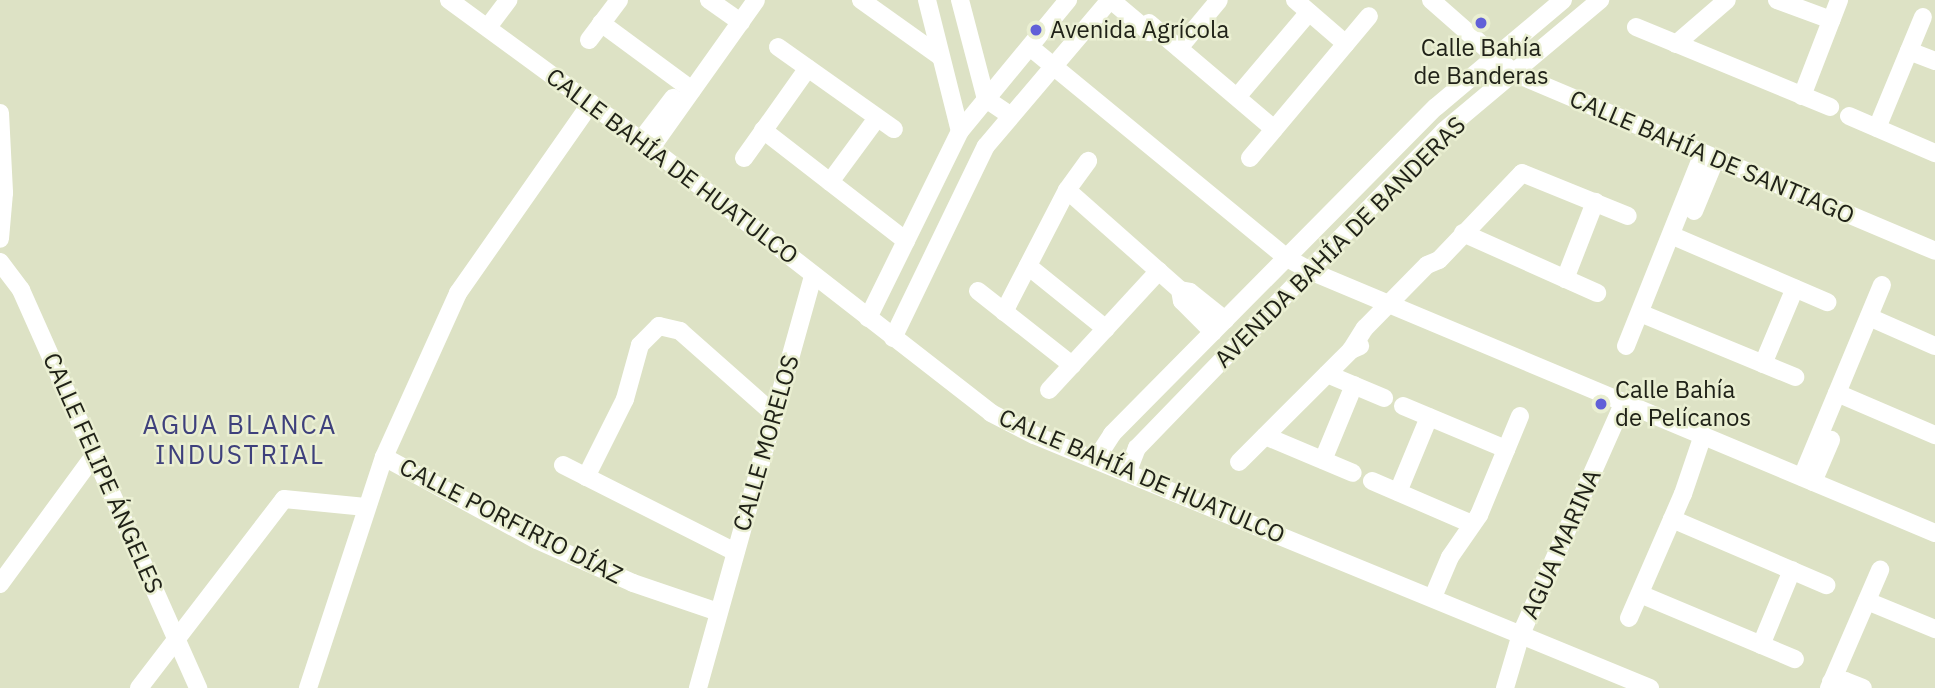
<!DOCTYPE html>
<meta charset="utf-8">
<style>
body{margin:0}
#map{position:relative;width:1935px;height:688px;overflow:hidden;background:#dde2c5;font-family:"IBM Plex Sans",sans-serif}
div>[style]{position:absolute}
.minor>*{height:18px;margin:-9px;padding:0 9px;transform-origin:9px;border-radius:9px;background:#fff}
.dots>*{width:19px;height:19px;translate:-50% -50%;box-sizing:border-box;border:4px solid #eaefd2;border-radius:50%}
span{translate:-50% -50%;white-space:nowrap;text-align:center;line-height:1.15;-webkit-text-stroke:5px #eaefd2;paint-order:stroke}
.poi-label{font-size:24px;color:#202218}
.left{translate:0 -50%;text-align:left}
.street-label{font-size:24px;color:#202218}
.neighbourhood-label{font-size:26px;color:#3e407c;letter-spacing:2px}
</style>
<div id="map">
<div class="minor">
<i style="left:449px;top:0;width:250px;rotate:36.2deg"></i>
<i style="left:651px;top:148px;width:431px;rotate:37.9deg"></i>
<i style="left:991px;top:413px;width:48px;rotate:27.1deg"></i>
<i style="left:1034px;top:435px;width:666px;rotate:22.33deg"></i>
<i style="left:709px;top:0;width:39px;rotate:35deg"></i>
<i style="left:861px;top:0;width:98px;rotate:35.5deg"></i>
<i style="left:927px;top:0;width:135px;rotate:75.9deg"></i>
<i style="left:960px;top:0;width:102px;rotate:75.3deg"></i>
<i style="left:986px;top:99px;width:29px;rotate:34deg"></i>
<i style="left:1111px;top:0;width:50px;rotate:40.1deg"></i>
<i style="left:1149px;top:32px;width:7px;rotate:-90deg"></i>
<i style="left:1295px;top:0;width:67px;rotate:40.8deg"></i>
<i style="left:1431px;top:0;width:111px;rotate:41.3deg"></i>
<i style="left:1514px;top:73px;width:457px;rotate:22.9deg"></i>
<i style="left:1777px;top:0;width:58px;rotate:20.3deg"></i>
<i style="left:601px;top:23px;width:113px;rotate:36.4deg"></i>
<i style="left:1149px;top:23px;width:164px;rotate:40.3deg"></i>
<i style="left:488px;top:27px;width:34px;rotate:-53deg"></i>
<i style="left:1636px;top:27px;width:210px;rotate:22.4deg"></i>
<i style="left:589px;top:40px;width:50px;rotate:-53.1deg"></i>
<i style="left:1676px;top:44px;width:67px;rotate:-40.8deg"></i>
<i style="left:778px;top:47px;width:142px;rotate:35.3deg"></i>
<i style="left:1030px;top:47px;width:333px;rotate:39.4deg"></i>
<i style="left:1287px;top:258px;width:26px;rotate:29deg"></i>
<i style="left:1310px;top:271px;width:678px;rotate:22.74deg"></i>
<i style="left:1179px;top:48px;width:62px;rotate:-50.2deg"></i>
<i style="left:1909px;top:51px;width:28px;rotate:21deg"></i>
<i style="left:1802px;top:96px;width:103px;rotate:-68.9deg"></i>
<i style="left:1237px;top:97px;width:111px;rotate:-49.7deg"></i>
<i style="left:0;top:113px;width:80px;rotate:87.1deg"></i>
<i style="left:4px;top:193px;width:46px;rotate:95deg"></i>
<i style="left:1849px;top:116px;width:94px;rotate:23.3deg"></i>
<i style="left:1877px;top:128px;width:120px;rotate:-67.5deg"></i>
<i style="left:763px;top:130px;width:181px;rotate:37.8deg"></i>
<i style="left:641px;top:140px;width:53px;rotate:-52.7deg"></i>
<i style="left:651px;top:148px;width:181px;rotate:-54.6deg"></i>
<i style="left:744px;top:158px;width:110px;rotate:-54.6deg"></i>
<i style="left:1250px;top:158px;width:185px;rotate:-50deg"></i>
<i style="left:830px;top:182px;width:79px;rotate:-53.7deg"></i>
<i style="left:1067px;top:190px;width:151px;rotate:41.5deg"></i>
<i style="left:1180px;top:290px;width:10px;rotate:11deg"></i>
<i style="left:1190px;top:292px;width:45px;rotate:38.7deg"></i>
<i style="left:1694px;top:211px;width:57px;rotate:-67.5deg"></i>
<i style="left:1463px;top:233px;width:147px;rotate:24.1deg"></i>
<i style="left:1673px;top:236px;width:168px;rotate:23.2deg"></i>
<i style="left:0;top:262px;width:35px;rotate:53deg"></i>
<i style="left:21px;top:290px;width:436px;rotate:66deg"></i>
<i style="left:1028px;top:266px;width:100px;rotate:38.9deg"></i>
<i style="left:1565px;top:279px;width:83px;rotate:-68.7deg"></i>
<i style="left:1180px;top:290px;width:11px;rotate:80deg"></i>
<i style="left:1182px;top:301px;width:44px;rotate:45deg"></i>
<i style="left:978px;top:291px;width:120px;rotate:38.2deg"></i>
<i style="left:1004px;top:312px;width:137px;rotate:-62.7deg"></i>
<i style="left:1067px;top:190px;width:36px;rotate:-54deg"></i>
<i style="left:1640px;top:313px;width:168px;rotate:22.4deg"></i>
<i style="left:1869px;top:317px;width:72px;rotate:23.7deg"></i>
<i style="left:868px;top:318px;width:208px;rotate:-63.8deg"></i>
<i style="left:960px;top:131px;width:170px;rotate:-50.5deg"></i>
<i style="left:893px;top:338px;width:213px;rotate:-64.2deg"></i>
<i style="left:986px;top:146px;width:192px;rotate:-49.7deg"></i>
<i style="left:1626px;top:346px;width:208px;rotate:-68.2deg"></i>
<i style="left:1351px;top:350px;width:26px;rotate:-58deg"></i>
<i style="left:1365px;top:328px;width:88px;rotate:-45.5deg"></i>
<i style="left:1427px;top:265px;width:13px;rotate:-23deg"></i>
<i style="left:1439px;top:260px;width:120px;rotate:-46.3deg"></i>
<i style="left:1522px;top:173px;width:114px;rotate:22.1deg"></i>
<i style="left:1763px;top:364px;width:82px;rotate:-67.2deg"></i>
<i style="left:1327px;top:374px;width:62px;rotate:22.8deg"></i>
<i style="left:1049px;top:390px;width:162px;rotate:-47.3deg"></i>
<i style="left:1837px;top:393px;width:107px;rotate:23.2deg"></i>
<i style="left:1403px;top:406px;width:112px;rotate:22.7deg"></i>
<i style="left:1265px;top:436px;width:95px;rotate:22.8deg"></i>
<i style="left:384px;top:457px;width:174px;rotate:28.5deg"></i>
<i style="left:537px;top:540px;width:105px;rotate:24.1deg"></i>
<i style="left:633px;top:583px;width:90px;rotate:18.8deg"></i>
<i style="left:1096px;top:459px;width:30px;rotate:-57deg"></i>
<i style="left:1112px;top:434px;width:460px;rotate:-45.3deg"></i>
<i style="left:1436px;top:107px;width:166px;rotate:-40.1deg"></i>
<i style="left:1323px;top:460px;width:81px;rotate:-67.5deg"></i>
<i style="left:1239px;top:462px;width:158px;rotate:-45deg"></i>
<i style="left:1351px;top:350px;width:10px;rotate:-24deg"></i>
<i style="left:563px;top:465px;width:193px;rotate:26.8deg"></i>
<i style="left:1128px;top:471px;width:25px;rotate:-69deg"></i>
<i style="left:1137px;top:448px;width:441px;rotate:-45.9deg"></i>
<i style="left:1444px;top:131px;width:204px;rotate:-40deg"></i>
<i style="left:586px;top:477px;width:87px;rotate:-63.4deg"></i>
<i style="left:625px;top:399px;width:56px;rotate:-74.5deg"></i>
<i style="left:640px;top:345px;width:27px;rotate:-45deg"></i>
<i style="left:659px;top:326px;width:22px;rotate:13deg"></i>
<i style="left:680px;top:331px;width:127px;rotate:41.5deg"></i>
<i style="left:1802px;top:477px;width:208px;rotate:-67.4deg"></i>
<i style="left:1372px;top:481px;width:109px;rotate:23.3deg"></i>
<i style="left:1813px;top:482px;width:46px;rotate:-66.8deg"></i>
<i style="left:1398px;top:492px;width:81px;rotate:-67.5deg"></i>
<i style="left:1672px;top:519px;width:168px;rotate:23.2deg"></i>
<i style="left:0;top:584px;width:162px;rotate:-53.8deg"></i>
<i style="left:1640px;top:594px;width:168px;rotate:22.8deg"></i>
<i style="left:1433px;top:597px;width:43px;rotate:-67deg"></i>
<i style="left:1450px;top:557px;width:51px;rotate:-55.4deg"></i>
<i style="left:1479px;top:515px;width:107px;rotate:-67.5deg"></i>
<i style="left:1867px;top:601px;width:74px;rotate:22.4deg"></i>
<i style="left:1629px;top:618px;width:135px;rotate:-66.5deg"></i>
<i style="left:1683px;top:494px;width:62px;rotate:-71.3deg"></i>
<i style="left:1761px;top:645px;width:81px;rotate:-67.5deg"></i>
<i style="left:1831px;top:682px;width:14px;rotate:-4deg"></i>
<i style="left:1845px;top:681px;width:19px;rotate:21deg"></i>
<i style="left:139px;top:688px;width:238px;rotate:-52.5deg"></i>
<i style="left:284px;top:499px;width:82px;rotate:5.6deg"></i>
<i style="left:308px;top:688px;width:243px;rotate:-71.8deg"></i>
<i style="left:384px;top:457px;width:180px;rotate:-65.7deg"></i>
<i style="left:458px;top:293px;width:232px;rotate:-55deg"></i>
<i style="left:698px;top:688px;width:429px;rotate:-74.4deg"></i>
<i style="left:1505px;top:688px;width:56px;rotate:-73.5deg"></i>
<i style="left:1521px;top:634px;width:254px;rotate:-66.1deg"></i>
<i style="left:1829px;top:688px;width:129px;rotate:-66.6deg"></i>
</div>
<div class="dots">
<i style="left:1481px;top:23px;background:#6160d8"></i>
<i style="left:1036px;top:30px;background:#6160d8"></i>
<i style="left:1601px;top:404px;background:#6160d8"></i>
</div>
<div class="poi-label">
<span class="left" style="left:1050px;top:30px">Avenida Agrícola</span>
<span style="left:1481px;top:62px">Calle Bahía<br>de Banderas</span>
<span class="left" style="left:1615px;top:404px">Calle Bahía<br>de Pelícanos</span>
</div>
<div class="street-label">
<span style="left:1712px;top:157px;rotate:23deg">CALLE BAHÍA DE SANTIAGO</span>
<span style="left:672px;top:166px;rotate:37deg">CALLE BAHÍA DE HUATULCO</span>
<span style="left:1340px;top:242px;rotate:-45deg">AVENIDA BAHÍA DE BANDERAS</span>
<span style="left:766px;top:443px;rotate:-74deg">CALLE MORELOS</span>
<span style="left:103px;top:473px;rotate:66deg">CALLE FELIPE ÁNGELES</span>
<span style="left:1142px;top:476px;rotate:23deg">CALLE BAHÍA DE HUATULCO</span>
<span style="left:511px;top:521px;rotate:27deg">CALLE PORFIRIO DÍAZ</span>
<span style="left:1561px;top:544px;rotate:-66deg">AGUA MARINA</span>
</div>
<div class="neighbourhood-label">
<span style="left:240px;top:440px">AGUA BLANCA<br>INDUSTRIAL</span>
</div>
</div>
